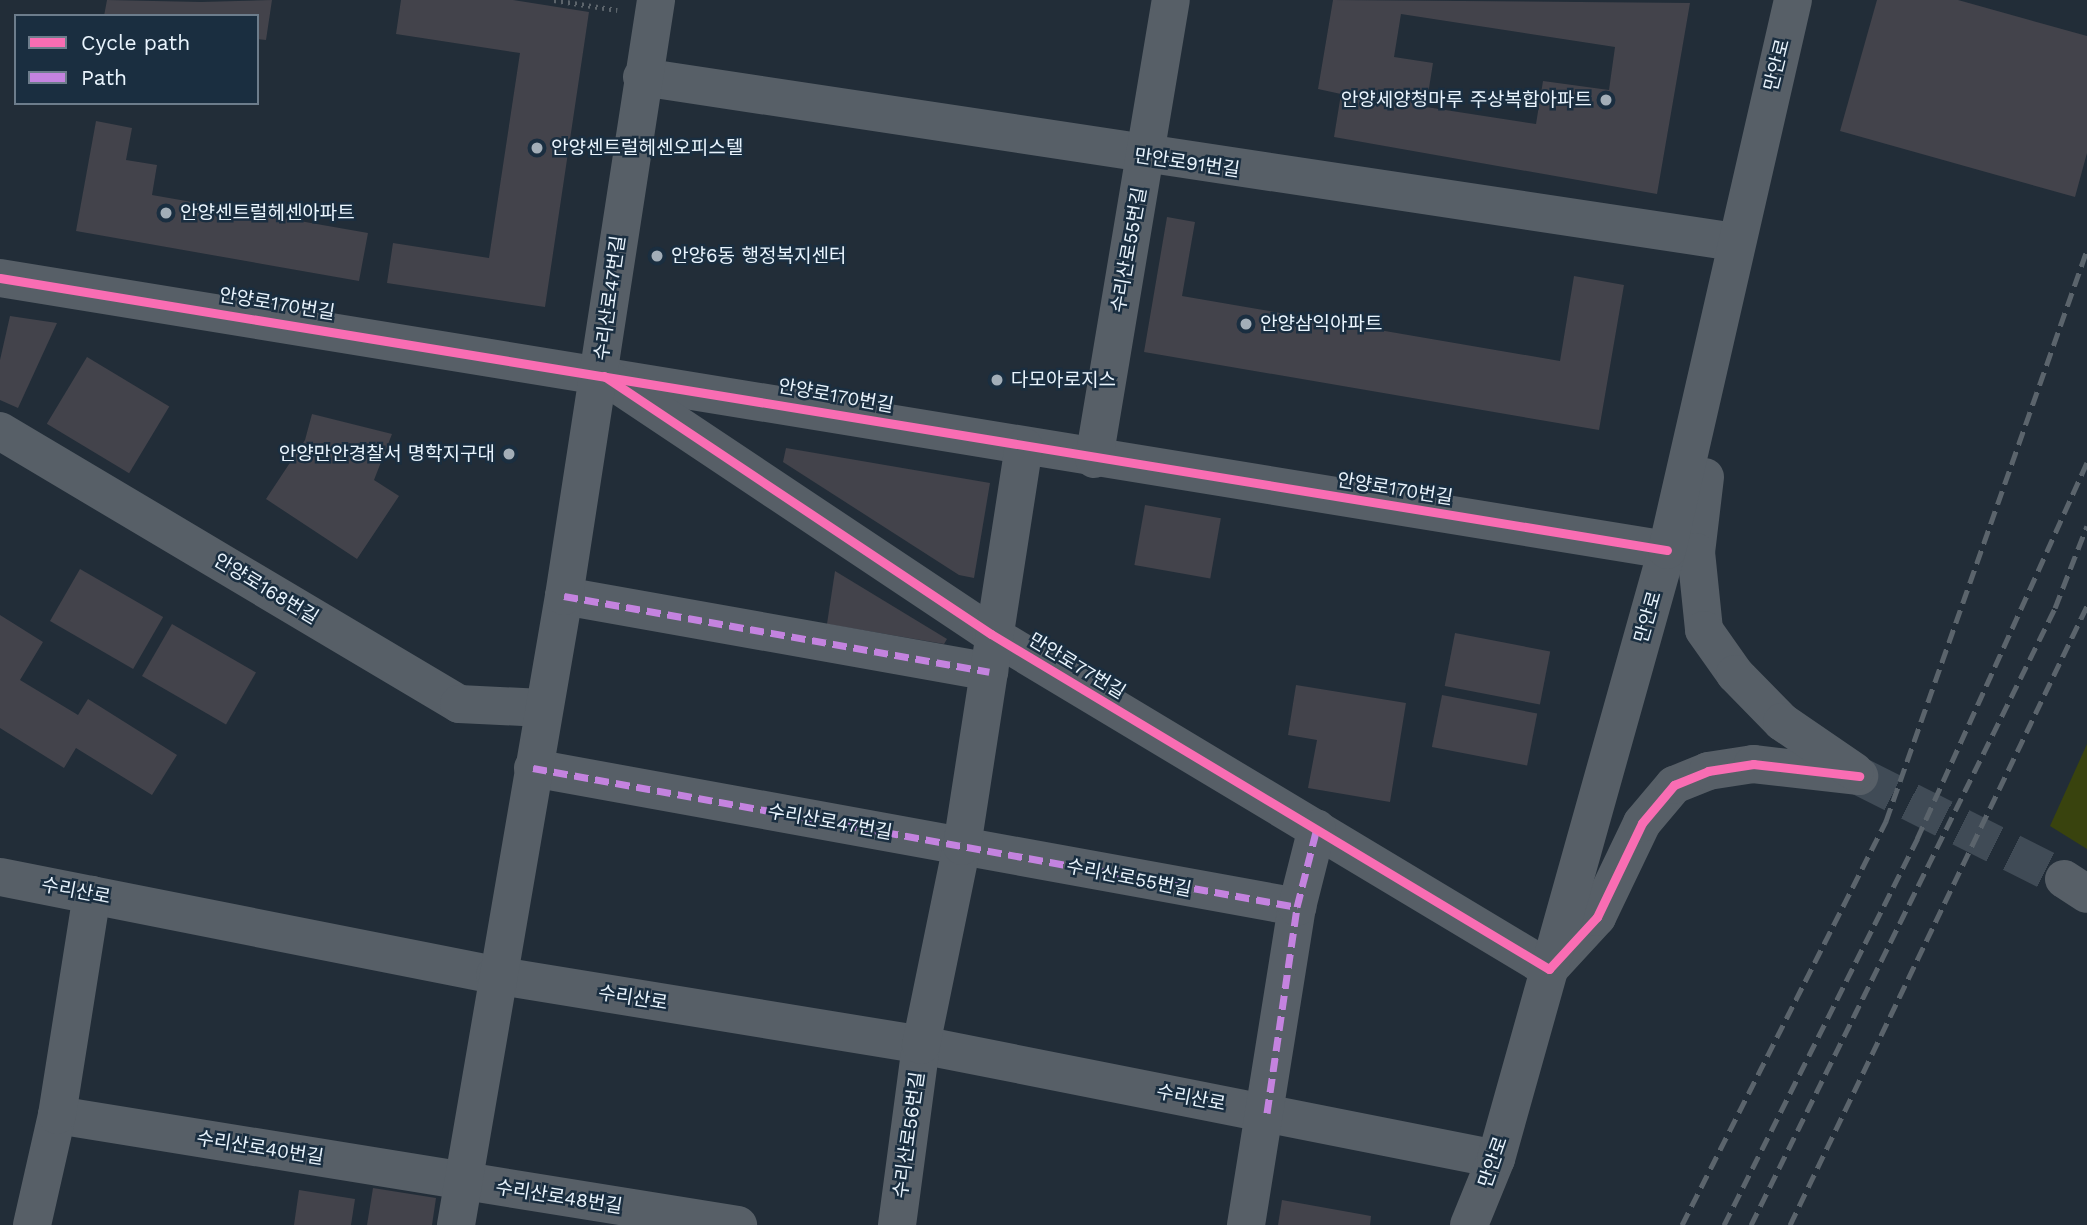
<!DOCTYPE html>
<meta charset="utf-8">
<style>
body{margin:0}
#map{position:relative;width:2087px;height:1225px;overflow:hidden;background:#222d38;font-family:"Work Sans","Noto Sans KR",sans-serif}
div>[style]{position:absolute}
.green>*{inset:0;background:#39430e}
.building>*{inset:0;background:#43434b;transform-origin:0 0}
.minor-tunnel>*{height:38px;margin-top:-19px;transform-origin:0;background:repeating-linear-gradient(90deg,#404b56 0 38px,transparent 0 57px)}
.path>*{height:4.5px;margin-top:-2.25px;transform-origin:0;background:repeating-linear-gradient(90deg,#5c646b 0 2px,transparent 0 7px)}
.minor>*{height:38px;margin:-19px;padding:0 19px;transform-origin:19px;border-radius:19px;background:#575f67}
.rail>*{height:5px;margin-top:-2.5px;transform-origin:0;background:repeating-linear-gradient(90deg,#5b646c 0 14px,transparent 0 21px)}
.quiet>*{height:7px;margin-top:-3.5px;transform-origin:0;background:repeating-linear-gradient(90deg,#c483df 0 14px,transparent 0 21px)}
.cycleway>*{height:9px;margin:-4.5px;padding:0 4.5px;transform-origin:4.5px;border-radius:4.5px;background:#f96db3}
.dots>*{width:19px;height:19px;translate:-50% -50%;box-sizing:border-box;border:4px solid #1a2e40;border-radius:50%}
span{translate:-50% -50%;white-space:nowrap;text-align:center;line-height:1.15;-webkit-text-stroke:5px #1a2e40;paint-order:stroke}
.street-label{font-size:19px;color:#e9f4fd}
.poi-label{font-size:19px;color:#e9f4fd}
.right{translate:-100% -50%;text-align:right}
.left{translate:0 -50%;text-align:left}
.legend{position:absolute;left:14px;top:14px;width:245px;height:91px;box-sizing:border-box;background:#1a2e40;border:2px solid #6d7d8c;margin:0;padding:9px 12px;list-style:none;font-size:21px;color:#e9f4fd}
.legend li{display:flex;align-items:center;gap:14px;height:35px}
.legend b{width:35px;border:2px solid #6d7d8c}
</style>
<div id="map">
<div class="green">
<i style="clip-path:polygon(2087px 744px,2087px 849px,2050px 826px)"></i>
</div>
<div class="building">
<i style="clip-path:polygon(107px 0,201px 2px,272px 0,266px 40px,257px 39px,257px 16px,104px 16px)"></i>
<i style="clip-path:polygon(401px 0,513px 0,589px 12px,545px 307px,387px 283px,393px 243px,489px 258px,520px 53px,396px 34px)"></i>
<i style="clip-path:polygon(evenodd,1333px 0,1690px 3px,1657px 194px,1334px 137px,1341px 94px,1318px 89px,1333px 0,1401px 14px,1615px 47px,1609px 90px,1543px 81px,1536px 124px,1426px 107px,1433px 63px,1394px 57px,1401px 14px)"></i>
<i style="clip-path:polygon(1877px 0,1958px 0,2087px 36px,2087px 153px,2075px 197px,1840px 131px)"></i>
<i style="clip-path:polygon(96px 121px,132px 128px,126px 160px,157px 165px,152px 195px,368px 233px,359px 281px,76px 231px)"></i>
<i style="clip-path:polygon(1167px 217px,1195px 222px,1182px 296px,1560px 361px,1574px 276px,1624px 285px,1599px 430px,1144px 352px)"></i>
<i style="clip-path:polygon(10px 316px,57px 323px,18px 408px,0 400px,0 360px)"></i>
<i style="left:87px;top:357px;width:96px;height:78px;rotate:31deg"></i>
<i style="clip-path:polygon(312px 414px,392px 434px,374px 480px,399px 496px,357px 559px,266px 499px,305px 440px)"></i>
<i style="clip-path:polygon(786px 448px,990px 483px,974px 578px,959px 575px,783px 462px)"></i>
<i style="left:1145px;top:505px;width:77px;height:61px;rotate:10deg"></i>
<i style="left:80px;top:569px;width:96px;height:60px;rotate:30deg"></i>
<i style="clip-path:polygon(835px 571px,947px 639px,944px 644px,827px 624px)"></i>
<i style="clip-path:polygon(0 615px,43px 642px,20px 680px,78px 715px,88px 699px,177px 755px,152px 795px,76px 748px,64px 768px,0 728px)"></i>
<i style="left:172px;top:624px;width:97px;height:60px;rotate:30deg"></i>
<i style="left:1455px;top:633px;width:97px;height:54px;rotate:11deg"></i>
<i style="clip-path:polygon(1296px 685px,1406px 703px,1390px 802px,1308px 788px,1317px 740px,1288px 735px)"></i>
<i style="left:1442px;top:695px;width:97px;height:53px;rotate:11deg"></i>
<i style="clip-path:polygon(373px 1188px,436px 1198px,432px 1225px,367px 1225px)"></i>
<i style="clip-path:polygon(299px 1190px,355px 1199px,351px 1225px,294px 1225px)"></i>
<i style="clip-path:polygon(1282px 1200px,1371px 1216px,1370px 1225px,1278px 1225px)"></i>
</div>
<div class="minor-tunnel">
<i style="left:1859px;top:776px;width:229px;rotate:26.7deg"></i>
</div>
<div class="path">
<i style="left:554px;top:0;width:64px;rotate:9deg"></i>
</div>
<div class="minor">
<i style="left:642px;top:77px;width:1104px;rotate:8.59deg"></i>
<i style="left:0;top:278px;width:1689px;rotate:9.27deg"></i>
<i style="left:609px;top:379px;width:459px;rotate:33.7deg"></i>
<i style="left:991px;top:634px;width:651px;rotate:30.98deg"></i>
<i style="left:1549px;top:969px;width:71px;rotate:-47.3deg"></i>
<i style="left:1597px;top:917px;width:104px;rotate:-64.4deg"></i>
<i style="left:1642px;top:823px;width:50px;rotate:-49.9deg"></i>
<i style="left:1674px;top:785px;width:37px;rotate:-22deg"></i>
<i style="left:1708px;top:771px;width:46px;rotate:-8.8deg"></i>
<i style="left:1753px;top:764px;width:107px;rotate:6.5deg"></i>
<i style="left:0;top:431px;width:534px;rotate:30.74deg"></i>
<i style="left:459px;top:704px;width:84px;rotate:2.7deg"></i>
<i style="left:1094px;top:459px;width:465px;rotate:-80.5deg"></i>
<i style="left:1705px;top:477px;width:76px;rotate:96.8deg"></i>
<i style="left:1696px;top:552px;width:78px;rotate:84.1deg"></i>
<i style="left:1704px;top:630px;width:54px;rotate:54.8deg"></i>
<i style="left:1735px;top:674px;width:67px;rotate:45.6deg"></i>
<i style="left:1782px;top:722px;width:88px;rotate:34.4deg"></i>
<i style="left:564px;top:596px;width:432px;rotate:10.1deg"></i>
<i style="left:533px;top:768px;width:777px;rotate:10.31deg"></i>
<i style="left:0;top:877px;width:505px;rotate:11.2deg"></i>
<i style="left:495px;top:975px;width:432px;rotate:9.3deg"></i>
<i style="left:921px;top:1045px;width:586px;rotate:11.21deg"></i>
<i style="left:2064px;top:879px;width:27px;rotate:33deg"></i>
<i style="left:57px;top:1115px;width:690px;rotate:9.18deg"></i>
<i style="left:32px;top:1225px;width:113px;rotate:-77.2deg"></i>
<i style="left:57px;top:1115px;width:223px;rotate:-81deg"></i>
<i style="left:456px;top:1225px;width:638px;rotate:-80.26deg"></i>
<i style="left:564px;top:596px;width:603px;rotate:-81.22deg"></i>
<i style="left:897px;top:1225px;width:182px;rotate:-82.4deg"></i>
<i style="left:921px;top:1045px;width:203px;rotate:-78.4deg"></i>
<i style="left:962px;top:846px;width:404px;rotate:-81.2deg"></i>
<i style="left:1246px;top:1225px;width:322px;rotate:-80.9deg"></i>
<i style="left:1297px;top:907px;width:81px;rotate:-75.8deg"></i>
<i style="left:1469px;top:1225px;width:71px;rotate:-67.8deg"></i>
<i style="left:1496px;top:1159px;width:633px;rotate:-74.32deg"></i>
<i style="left:1667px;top:550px;width:564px;rotate:-77.1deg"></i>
</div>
<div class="rail">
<i style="left:1682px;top:1225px;width:453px;rotate:-63.2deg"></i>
<i style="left:1886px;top:821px;width:605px;rotate:-70.61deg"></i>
<i style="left:1724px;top:1225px;width:432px;rotate:-63.4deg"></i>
<i style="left:1917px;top:839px;width:413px;rotate:-65.7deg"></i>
<i style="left:1751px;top:1225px;width:688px;rotate:-63.77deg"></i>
<i style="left:2055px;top:608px;width:88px;rotate:-68.7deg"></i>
<i style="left:1790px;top:1225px;width:687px;rotate:-64.37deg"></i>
</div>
<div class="quiet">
<i style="left:564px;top:596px;width:432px;rotate:10.1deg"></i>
<i style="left:533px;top:768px;width:777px;rotate:10.31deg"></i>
<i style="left:1267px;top:1113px;width:208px;rotate:-81.7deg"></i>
<i style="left:1297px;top:907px;width:81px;rotate:-75.8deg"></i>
</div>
<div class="cycleway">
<i style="left:0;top:278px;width:1689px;rotate:9.27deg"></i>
<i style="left:604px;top:376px;width:465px;rotate:33.7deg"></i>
<i style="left:991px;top:634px;width:651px;rotate:30.98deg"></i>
<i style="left:1549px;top:969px;width:71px;rotate:-47.3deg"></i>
<i style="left:1597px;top:917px;width:104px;rotate:-64.4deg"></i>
<i style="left:1642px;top:823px;width:50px;rotate:-49.9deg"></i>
<i style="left:1674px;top:785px;width:37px;rotate:-22deg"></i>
<i style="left:1708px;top:771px;width:46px;rotate:-8.8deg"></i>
<i style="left:1753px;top:764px;width:107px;rotate:6.5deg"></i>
</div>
<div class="dots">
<i style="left:1606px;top:100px;background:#a3aeb8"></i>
<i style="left:537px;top:148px;background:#a3aeb8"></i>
<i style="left:166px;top:213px;background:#a3aeb8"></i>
<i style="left:657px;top:256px;background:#a3aeb8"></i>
<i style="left:1246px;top:324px;background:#a3aeb8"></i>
<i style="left:997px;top:380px;background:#a3aeb8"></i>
<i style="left:509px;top:454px;background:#a3aeb8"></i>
</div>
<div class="street-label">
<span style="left:1777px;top:65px;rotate:-76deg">만안로</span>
<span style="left:1187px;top:163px;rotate:8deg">만안로91번길</span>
<span style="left:1129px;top:250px;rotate:-80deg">수리산로55번길</span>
<span style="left:610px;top:298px;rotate:-82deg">수리산로47번길</span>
<span style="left:277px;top:304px;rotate:9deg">안양로170번길</span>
<span style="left:836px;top:396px;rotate:10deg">안양로170번길</span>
<span style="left:1395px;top:489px;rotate:9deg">안양로170번길</span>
<span style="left:266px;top:589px;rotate:31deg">안양로168번길</span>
<span style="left:1648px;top:617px;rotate:-74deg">만안로</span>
<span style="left:1077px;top:666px;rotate:31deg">만안로77번길</span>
<span style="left:830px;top:822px;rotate:10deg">수리산로47번길</span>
<span style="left:1129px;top:878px;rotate:11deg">수리산로55번길</span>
<span style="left:76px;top:891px;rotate:11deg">수리산로</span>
<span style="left:633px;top:998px;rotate:9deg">수리산로</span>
<span style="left:1191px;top:1098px;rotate:11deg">수리산로</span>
<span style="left:909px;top:1135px;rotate:-82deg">수리산로56번길</span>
<span style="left:260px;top:1148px;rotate:9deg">수리산로40번길</span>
<span style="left:1493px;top:1162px;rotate:-71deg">만안로</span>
<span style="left:559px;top:1197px;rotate:9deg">수리산로48번길</span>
</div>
<div class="poi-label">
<span class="right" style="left:1592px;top:100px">안양세양청마루 주상복합아파트</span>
<span class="left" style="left:551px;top:148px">안양센트럴헤센오피스텔</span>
<span class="left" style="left:180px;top:213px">안양센트럴헤센아파트</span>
<span class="left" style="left:671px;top:256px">안양6동 행정복지센터</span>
<span class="left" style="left:1260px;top:324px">안양삼익아파트</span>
<span class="left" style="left:1011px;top:380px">다모아로지스</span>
<span class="right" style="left:495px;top:454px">안양만안경찰서 명학지구대</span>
</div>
<ul class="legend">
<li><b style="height:9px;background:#f96db3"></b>Cycle path</li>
<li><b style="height:9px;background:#c483df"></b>Path</li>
</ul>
</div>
